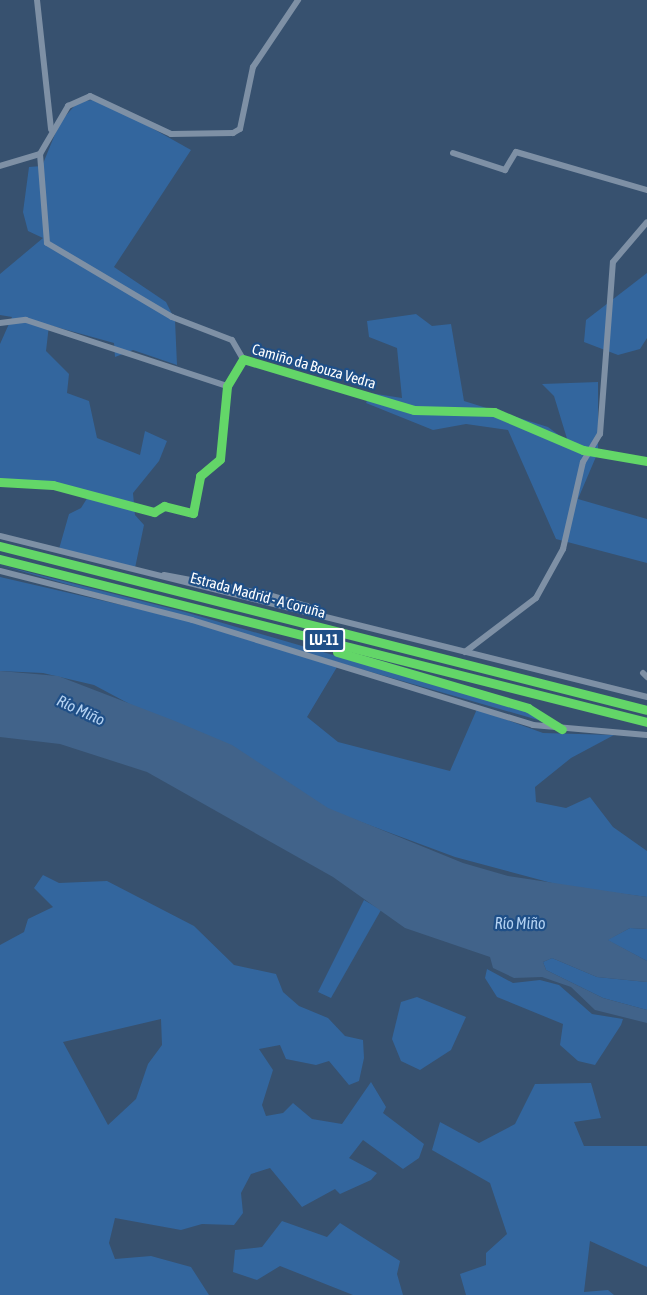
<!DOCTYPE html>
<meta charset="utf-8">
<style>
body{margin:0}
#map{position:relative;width:647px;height:1295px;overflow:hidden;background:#37516f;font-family:"Asap Condensed",sans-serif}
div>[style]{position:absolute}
.green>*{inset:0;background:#33669e}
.water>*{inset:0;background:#41638a}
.street>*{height:6px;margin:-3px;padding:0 3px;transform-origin:3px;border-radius:3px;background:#7e90a5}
.fast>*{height:9px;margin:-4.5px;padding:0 4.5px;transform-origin:4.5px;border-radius:4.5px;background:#63d668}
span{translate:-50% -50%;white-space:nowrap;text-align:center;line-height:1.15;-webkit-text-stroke:4.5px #1f4f87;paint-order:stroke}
.shield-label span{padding:2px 4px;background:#1f4f87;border:2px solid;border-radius:4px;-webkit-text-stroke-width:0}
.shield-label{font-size:14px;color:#fff;font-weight:700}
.street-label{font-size:15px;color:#fff}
.water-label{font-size:16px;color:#b4d2f2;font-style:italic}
</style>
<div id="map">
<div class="green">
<i style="clip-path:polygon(100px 99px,191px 150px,114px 267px,166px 302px,175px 320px,177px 365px,133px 350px,115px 357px,114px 343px,49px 325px,46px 351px,69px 374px,67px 393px,89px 401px,97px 438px,140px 455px,145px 431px,167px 441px,159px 461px,133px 493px,135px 515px,144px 525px,135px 568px,59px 549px,69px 514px,81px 508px,91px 492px,0 480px,0 344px,12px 317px,0 315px,0 274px,43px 238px,28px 231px,23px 212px,29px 167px,42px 166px,60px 122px,78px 102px)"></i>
<i style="clip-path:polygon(647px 273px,647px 338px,640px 349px,618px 355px,584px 342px,586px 320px)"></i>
<i style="clip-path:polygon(416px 314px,432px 326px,451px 324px,464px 401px,548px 427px,568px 442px,554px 396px,542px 384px,598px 382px,598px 452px,578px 499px,647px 519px,647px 563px,556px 539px,508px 430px,466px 424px,433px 430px,366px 403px,370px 393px,402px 398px,397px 348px,369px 337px,367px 321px)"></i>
<i style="clip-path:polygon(0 565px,185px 612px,522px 710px,545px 722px)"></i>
<i style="clip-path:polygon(0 577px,178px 618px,337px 667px,307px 717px,338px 742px,450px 771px,477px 709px,543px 733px,614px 735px,571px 758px,535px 787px,536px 802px,566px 808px,590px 797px,613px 827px,647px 851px,647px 897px,563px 886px,455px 857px,326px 809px,94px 685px,43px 673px,0 671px)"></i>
<i style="clip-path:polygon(evenodd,43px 875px,59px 883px,107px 881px,194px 926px,234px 965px,276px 974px,283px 992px,299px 1006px,328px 1018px,345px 1036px,363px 1040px,364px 1058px,359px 1081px,349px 1085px,329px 1061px,316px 1065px,286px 1059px,280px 1045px,259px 1049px,273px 1070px,262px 1105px,266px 1116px,283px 1113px,293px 1103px,312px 1119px,342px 1124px,371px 1082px,386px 1107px,383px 1113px,424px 1144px,419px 1158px,403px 1169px,363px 1140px,349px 1158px,377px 1173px,371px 1180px,340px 1194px,335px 1189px,302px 1207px,270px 1168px,251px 1174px,241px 1193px,243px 1213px,234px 1225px,202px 1224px,181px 1230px,115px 1218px,109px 1243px,115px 1259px,151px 1256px,191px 1267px,209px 1295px,0 1295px,0 945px,24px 932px,28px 919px,53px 907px,34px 888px,43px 875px,161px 1019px,162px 1045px,148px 1064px,136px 1099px,108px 1125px,63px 1042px,161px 1019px)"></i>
<i style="clip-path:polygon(364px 900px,381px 910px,331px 998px,318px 992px)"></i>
<i style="clip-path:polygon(630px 928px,647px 929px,647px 961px,607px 940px)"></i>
<i style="clip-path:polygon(552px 958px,597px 977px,647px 982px,647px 1010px,603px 998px,546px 970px,543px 962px)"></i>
<i style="clip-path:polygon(487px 969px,513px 983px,540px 980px,559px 985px,592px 1014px,623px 1019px,621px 1025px,595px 1065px,578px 1061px,560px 1045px,563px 1024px,497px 997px,485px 978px)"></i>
<i style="clip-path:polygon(417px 997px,466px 1017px,451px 1050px,420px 1070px,401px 1061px,392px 1039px,401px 1002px)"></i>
<i style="clip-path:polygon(591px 1083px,601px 1118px,574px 1122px,584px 1146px,647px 1146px,647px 1267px,590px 1241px,584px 1292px,608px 1290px,614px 1295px,466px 1295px,460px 1274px,486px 1265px,486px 1253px,507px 1234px,490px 1183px,432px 1150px,440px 1122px,479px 1143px,515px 1124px,535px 1084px)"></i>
<i style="clip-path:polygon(282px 1221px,327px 1237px,340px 1223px,400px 1261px,397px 1274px,403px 1295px,353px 1295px,280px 1266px,257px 1280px,233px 1272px,235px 1250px,262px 1247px)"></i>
</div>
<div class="water">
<i style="clip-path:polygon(0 671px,58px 676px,175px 721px,232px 745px,328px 808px,463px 863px,508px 876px,647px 897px,647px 929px,630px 928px,608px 940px,647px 961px,647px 982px,597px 977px,552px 958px,543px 962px,546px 970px,603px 998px,647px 1010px,647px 1023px,595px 1010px,571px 987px,542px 977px,514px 978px,493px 968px,490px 957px,405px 928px,333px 877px,147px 772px,60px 744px,0 737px)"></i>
</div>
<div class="street">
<i style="left:37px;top:0;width:130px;rotate:83.8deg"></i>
<i style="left:453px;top:153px;width:55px;rotate:18.1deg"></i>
<i style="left:505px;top:170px;width:21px;rotate:-59deg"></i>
<i style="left:516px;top:152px;width:136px;rotate:16.2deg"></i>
<i style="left:40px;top:154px;width:89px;rotate:85.5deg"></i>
<i style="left:47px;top:243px;width:145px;rotate:30.6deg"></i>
<i style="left:172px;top:317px;width:64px;rotate:21deg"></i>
<i style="left:232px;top:340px;width:22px;rotate:60deg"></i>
<i style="left:0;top:166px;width:42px;rotate:-16.7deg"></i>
<i style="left:40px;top:154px;width:56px;rotate:-59.7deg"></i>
<i style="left:68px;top:106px;width:24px;rotate:-24deg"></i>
<i style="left:90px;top:96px;width:89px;rotate:25.1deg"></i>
<i style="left:171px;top:134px;width:62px;rotate:-0.9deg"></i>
<i style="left:233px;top:133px;width:8px;rotate:-30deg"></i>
<i style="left:240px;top:129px;width:63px;rotate:-78.2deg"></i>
<i style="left:253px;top:67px;width:81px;rotate:-56.1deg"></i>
<i style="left:0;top:323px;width:26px;rotate:-7deg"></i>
<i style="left:26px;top:320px;width:212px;rotate:18.2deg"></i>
<i style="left:0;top:536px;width:667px;rotate:13.97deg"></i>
<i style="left:0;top:571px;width:198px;rotate:14.3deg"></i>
<i style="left:192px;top:620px;width:357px;rotate:17.1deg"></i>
<i style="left:533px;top:725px;width:114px;rotate:5deg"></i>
<i style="left:164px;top:575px;width:103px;rotate:10.7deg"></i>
<i style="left:265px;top:594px;width:44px;rotate:15.9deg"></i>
<i style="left:307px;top:606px;width:8px;rotate:60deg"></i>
<i style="left:465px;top:652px;width:89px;rotate:-37.3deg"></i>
<i style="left:536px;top:598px;width:56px;rotate:-61.1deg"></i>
<i style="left:563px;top:549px;width:89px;rotate:-77.1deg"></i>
<i style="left:583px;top:462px;width:33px;rotate:-59deg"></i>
<i style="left:600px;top:434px;width:172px;rotate:-85.7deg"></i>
<i style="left:613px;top:262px;width:52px;rotate:-49.6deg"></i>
<i style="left:643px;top:673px;width:6px;rotate:45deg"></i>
</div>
<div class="fast">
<i style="left:0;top:482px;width:53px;rotate:3.2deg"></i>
<i style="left:53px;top:485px;width:105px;rotate:15deg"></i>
<i style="left:154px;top:512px;width:12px;rotate:-31deg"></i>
<i style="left:164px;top:506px;width:30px;rotate:14deg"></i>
<i style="left:193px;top:513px;width:38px;rotate:-79deg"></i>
<i style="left:200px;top:476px;width:26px;rotate:-40deg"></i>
<i style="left:220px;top:459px;width:73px;rotate:-84.5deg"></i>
<i style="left:227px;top:386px;width:31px;rotate:-59deg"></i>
<i style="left:243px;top:359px;width:178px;rotate:16.6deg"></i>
<i style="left:414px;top:410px;width:80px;rotate:1.4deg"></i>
<i style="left:494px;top:412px;width:97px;rotate:23.1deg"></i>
<i style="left:583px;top:450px;width:65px;rotate:9.8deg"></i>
<i style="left:0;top:546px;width:667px;rotate:14.22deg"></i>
<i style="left:0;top:559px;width:667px;rotate:14.14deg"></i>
<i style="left:337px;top:652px;width:199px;rotate:16.3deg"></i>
<i style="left:528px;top:708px;width:40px;rotate:32deg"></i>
</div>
<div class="shield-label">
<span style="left:324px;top:640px">LU-11</span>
</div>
<div class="street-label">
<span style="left:314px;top:366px;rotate:16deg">Camiño da Bouza Vedra</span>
<span style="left:258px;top:595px;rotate:15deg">Estrada Madrid - A Coruña</span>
</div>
<div class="water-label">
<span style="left:81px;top:710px;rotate:25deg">Río Miño</span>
<span style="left:520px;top:923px">Río Miño</span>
</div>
</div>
